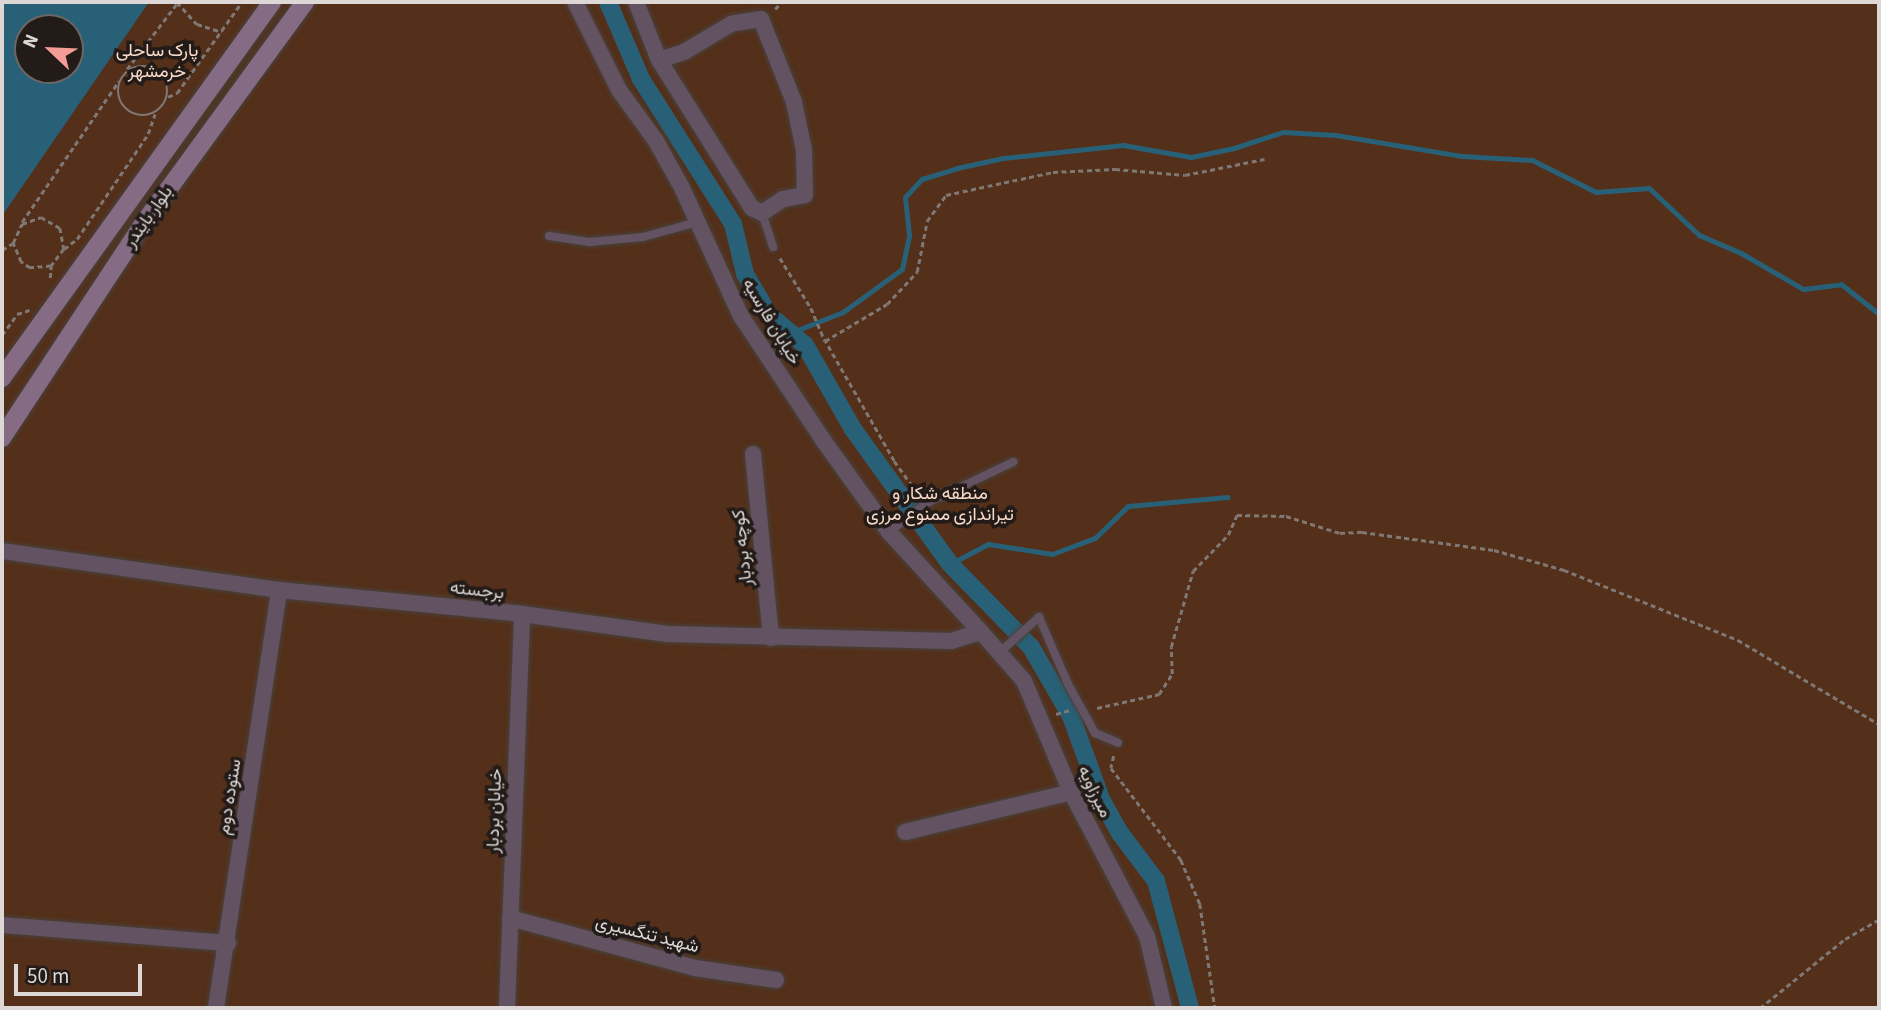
<!DOCTYPE html>
<meta charset="utf-8">
<style>
body{margin:0}
#map{position:relative;width:1881px;height:1010px;overflow:hidden;background:#2c2521;font-family:"Source Sans 3",Vazirmatn,sans-serif}
div>[style]{position:absolute}
.green>*{inset:0;background:#542f19}
.water>*{inset:0;background:#286177}
.stream>*{height:5px;margin:-2.5px;padding:0 2.5px;transform-origin:2.5px;border-radius:2.5px;background:#286177}
.canal>*{height:18px;margin:-9px;padding:0 9px;transform-origin:9px;border-radius:9px;background:#286177}
.path>*{height:2.5px;margin-top:-1.25px;transform-origin:0;background:repeating-linear-gradient(90deg,#7f7875 0 5px,transparent 0 8.5px)}
.path>.ring{margin:-1.25px;padding:0;box-sizing:content-box;background:none;border:2.5px solid #7f7875;border-radius:50%}
.roads{filter:drop-shadow(0 0 2px #48423e) drop-shadow(0 0 2px #48423e)}
.lane>*{height:8px;margin:-4px;padding:0 4px;transform-origin:4px;border-radius:4px;background:#635362}
.street>*{height:16px;margin:-8px;padding:0 8px;transform-origin:8px;border-radius:8px;background:#635362}
.secondary>*{height:18px;margin:-9px;padding:0 9px;transform-origin:9px;border-radius:9px;background:#856c84}
span{translate:-50% -50%;white-space:nowrap;text-align:center;line-height:1.15;-webkit-text-stroke:7px #221b18;paint-order:stroke}
.park-label{font-size:18px;color:#f8daca}
.street-label{font-size:18px;color:#ddd8d6}
.frame{position:absolute;inset:0;border:4px solid #ddd8d6;pointer-events:none}
.north{position:absolute;left:14px;top:14px;width:70px;height:70px;box-sizing:border-box;background:#221b18;border:2px solid #6d6764;border-radius:50%;rotate:293deg;font-size:19px;font-weight:700;line-height:28px;text-align:center;color:#ddd8d6}
.north::after{content:'';display:block;margin:auto;width:24px;height:32px;background:#f59c96;clip-path:polygon(50% 0,100% 100%,50% 72%,0 100%)}
.scale{position:absolute;left:14px;top:964px;width:128px;height:32px;box-sizing:border-box;border:4px solid #ddd8d6;border-top:0;padding-left:9px;font-size:21px;line-height:24px;white-space:nowrap;color:#ddd8d6;-webkit-text-stroke:5px #221b18;paint-order:stroke}
</style>
<div id="map">
<div class="green">
<i style="clip-path:polygon(evenodd,2px 2px,1879px 2px,1879px 1008px,2px 1008px,2px 2px,28px 28px,70px 28px,70px 70px,28px 70px,28px 28px)"></i>
</div>
<div class="water">
<i style="clip-path:polygon(evenodd,2px 2px,149px 2px,2px 216px,2px 2px,28px 28px,70px 28px,70px 70px,28px 70px,28px 28px)"></i>
</div>
<div class="stream">
<i style="left:790px;top:333px;width:57px;rotate:-21.6deg"></i>
<i style="left:843px;top:312px;width:73px;rotate:-36.1deg"></i>
<i style="left:902px;top:269px;width:35px;rotate:-78deg"></i>
<i style="left:909px;top:235px;width:38px;rotate:-96deg"></i>
<i style="left:905px;top:197px;width:25px;rotate:-47deg"></i>
<i style="left:922px;top:179px;width:37px;rotate:-17deg"></i>
<i style="left:957px;top:168px;width:47px;rotate:-12.3deg"></i>
<i style="left:1003px;top:158px;width:121px;rotate:-6.2deg"></i>
<i style="left:1123px;top:145px;width:69px;rotate:10deg"></i>
<i style="left:1191px;top:157px;width:44px;rotate:-11.8deg"></i>
<i style="left:1234px;top:148px;width:52px;rotate:-18.1deg"></i>
<i style="left:1283px;top:132px;width:53px;rotate:3.2deg"></i>
<i style="left:1336px;top:135px;width:128px;rotate:9.5deg"></i>
<i style="left:1462px;top:156px;width:70px;rotate:3.3deg"></i>
<i style="left:1532px;top:160px;width:72px;rotate:26.6deg"></i>
<i style="left:1596px;top:192px;width:53px;rotate:-4.3deg"></i>
<i style="left:1649px;top:188px;width:69px;rotate:43.2deg"></i>
<i style="left:1699px;top:235px;width:46px;rotate:23.2deg"></i>
<i style="left:1741px;top:253px;width:72px;rotate:30.1deg"></i>
<i style="left:1803px;top:289px;width:38px;rotate:-7deg"></i>
<i style="left:1841px;top:284px;width:48px;rotate:38.3deg"></i>
<i style="left:950px;top:564px;width:43px;rotate:-27.8deg"></i>
<i style="left:988px;top:544px;width:65px;rotate:8.9deg"></i>
<i style="left:1052px;top:554px;width:46px;rotate:-20.4deg"></i>
<i style="left:1095px;top:538px;width:46px;rotate:-44.1deg"></i>
<i style="left:1128px;top:506px;width:100px;rotate:-5.1deg"></i>
</div>
<div class="canal">
<i style="left:608px;top:2px;width:84px;rotate:66.8deg"></i>
<i style="left:641px;top:79px;width:172px;rotate:57.6deg"></i>
<i style="left:733px;top:224px;width:51px;rotate:76.5deg"></i>
<i style="left:745px;top:274px;width:48px;rotate:59.7deg"></i>
<i style="left:769px;top:315px;width:47px;rotate:39.8deg"></i>
<i style="left:805px;top:345px;width:97px;rotate:60.3deg"></i>
<i style="left:853px;top:429px;width:166px;rotate:54.3deg"></i>
<i style="left:950px;top:564px;width:116px;rotate:45.7deg"></i>
<i style="left:1031px;top:647px;width:80px;rotate:59.9deg"></i>
<i style="left:1071px;top:716px;width:88px;rotate:70.1deg"></i>
<i style="left:1101px;top:799px;width:39px;rotate:61deg"></i>
<i style="left:1120px;top:833px;width:60px;rotate:53.1deg"></i>
<i style="left:1156px;top:881px;width:131px;rotate:75deg"></i>
</div>
<div class="path">
<i style="left:177px;top:2px;width:30px;rotate:48deg"></i>
<i style="left:197px;top:24px;width:26px;rotate:18deg"></i>
<i style="left:775px;top:9px;width:10px;rotate:-45deg"></i>
<i class="ring" style="left:118px;top:66px;width:47.5px;height:47.5px"></i>
<i style="left:127px;top:69px;width:84px;rotate:-52.7deg"></i>
<i style="left:168px;top:97px;width:10px;rotate:-24deg"></i>
<i style="left:177px;top:93px;width:112px;rotate:-54.5deg"></i>
<i style="left:22px;top:222px;width:171px;rotate:-55.5deg"></i>
<i style="left:64px;top:249px;width:16px;rotate:-38deg"></i>
<i style="left:77px;top:239px;width:127px;rotate:-55.9deg"></i>
<i style="left:148px;top:134px;width:21px;rotate:-71deg"></i>
<i style="left:2px;top:250px;width:13px;rotate:-32deg"></i>
<i style="left:13px;top:243px;width:21px;rotate:-65deg"></i>
<i style="left:22px;top:224px;width:20px;rotate:-20deg"></i>
<i style="left:41px;top:217px;width:22px;rotate:30deg"></i>
<i style="left:60px;top:228px;width:21px;rotate:79deg"></i>
<i style="left:64px;top:249px;width:21px;rotate:127deg"></i>
<i style="left:51px;top:266px;width:21px;rotate:175deg"></i>
<i style="left:30px;top:268px;width:11px;rotate:-146deg"></i>
<i style="left:21px;top:262px;width:21px;rotate:-113deg"></i>
<i style="left:780px;top:258px;width:59px;rotate:58.2deg"></i>
<i style="left:811px;top:308px;width:36px;rotate:67deg"></i>
<i style="left:50px;top:278px;width:12px;rotate:-85deg"></i>
<i style="left:2px;top:335px;width:26px;rotate:-54deg"></i>
<i style="left:17px;top:314px;width:13px;rotate:-18deg"></i>
<i style="left:917px;top:493px;width:39px;rotate:-126deg"></i>
<i style="left:894px;top:461px;width:138px;rotate:-119.9deg"></i>
<i style="left:825px;top:341px;width:72px;rotate:-30.8deg"></i>
<i style="left:887px;top:304px;width:44px;rotate:-46.8deg"></i>
<i style="left:917px;top:272px;width:52px;rotate:-78.9deg"></i>
<i style="left:927px;top:221px;width:32px;rotate:-54deg"></i>
<i style="left:946px;top:195px;width:109px;rotate:-12.1deg"></i>
<i style="left:1053px;top:172px;width:62px;rotate:-2.8deg"></i>
<i style="left:1115px;top:169px;width:70px;rotate:4.9deg"></i>
<i style="left:1185px;top:175px;width:81px;rotate:-11.4deg"></i>
<i style="left:1097px;top:708px;width:64px;rotate:-12.7deg"></i>
<i style="left:1159px;top:694px;width:24px;rotate:-57deg"></i>
<i style="left:1172px;top:674px;width:27px;rotate:-92deg"></i>
<i style="left:1171px;top:647px;width:79px;rotate:-73.9deg"></i>
<i style="left:1193px;top:571px;width:50px;rotate:-45.8deg"></i>
<i style="left:1228px;top:535px;width:22px;rotate:-66deg"></i>
<i style="left:1237px;top:515px;width:49px;rotate:1.2deg"></i>
<i style="left:1286px;top:516px;width:57px;rotate:17.5deg"></i>
<i style="left:1340px;top:533px;width:22px;rotate:-3deg"></i>
<i style="left:1362px;top:532px;width:133px;rotate:7.8deg"></i>
<i style="left:1494px;top:550px;width:73px;rotate:15.9deg"></i>
<i style="left:1564px;top:570px;width:188px;rotate:21.9deg"></i>
<i style="left:1738px;top:640px;width:164px;rotate:30.8deg"></i>
<i style="left:1056px;top:714px;width:15px;rotate:-16deg"></i>
<i style="left:1114px;top:756px;width:12px;rotate:104deg"></i>
<i style="left:1111px;top:768px;width:116px;rotate:52.7deg"></i>
<i style="left:1181px;top:860px;width:48px;rotate:66.6deg"></i>
<i style="left:1200px;top:904px;width:105px;rotate:81.8deg"></i>
<i style="left:1760px;top:1008px;width:109px;rotate:-39.1deg"></i>
<i style="left:1845px;top:939px;width:39px;rotate:-30deg"></i>
</div>
<div class="roads">
<div class="lane">
<i style="left:762px;top:213px;width:36px;rotate:72deg"></i>
<i style="left:549px;top:236px;width:40px;rotate:8.5deg"></i>
<i style="left:589px;top:242px;width:54px;rotate:-5.3deg"></i>
<i style="left:643px;top:237px;width:56px;rotate:-15.5deg"></i>
<i style="left:889px;top:532px;width:46px;rotate:-37.9deg"></i>
<i style="left:925px;top:504px;width:98px;rotate:-25.5deg"></i>
<i style="left:999px;top:653px;width:54px;rotate:-42deg"></i>
<i style="left:1039px;top:617px;width:73px;rotate:66.6deg"></i>
<i style="left:1068px;top:684px;width:56px;rotate:61.1deg"></i>
<i style="left:1095px;top:733px;width:25px;rotate:23deg"></i>
</div>
<div class="street">
<i style="left:575px;top:2px;width:98px;rotate:63.4deg"></i>
<i style="left:619px;top:90px;width:63px;rotate:54deg"></i>
<i style="left:656px;top:141px;width:54px;rotate:61deg"></i>
<i style="left:682px;top:188px;width:141px;rotate:65.3deg"></i>
<i style="left:741px;top:316px;width:149px;rotate:56.5deg"></i>
<i style="left:823px;top:440px;width:113px;rotate:54.3deg"></i>
<i style="left:889px;top:532px;width:136px;rotate:47.4deg"></i>
<i style="left:636px;top:2px;width:62px;rotate:68.4deg"></i>
<i style="left:659px;top:60px;width:175px;rotate:57.9deg"></i>
<i style="left:752px;top:208px;width:11px;rotate:27deg"></i>
<i style="left:762px;top:213px;width:25px;rotate:-34deg"></i>
<i style="left:783px;top:199px;width:22px;rotate:-10deg"></i>
<i style="left:805px;top:195px;width:45px;rotate:-91.3deg"></i>
<i style="left:804px;top:150px;width:49px;rotate:-101.8deg"></i>
<i style="left:794px;top:102px;width:89px;rotate:-111.7deg"></i>
<i style="left:761px;top:19px;width:30px;rotate:171deg"></i>
<i style="left:731px;top:24px;width:55px;rotate:149.2deg"></i>
<i style="left:684px;top:52px;width:26px;rotate:162deg"></i>
<i style="left:753px;top:454px;width:185px;rotate:84.4deg"></i>
<i style="left:2px;top:551px;width:280px;rotate:8deg"></i>
<i style="left:279px;top:590px;width:244px;rotate:5.6deg"></i>
<i style="left:522px;top:614px;width:147px;rotate:7.8deg"></i>
<i style="left:668px;top:634px;width:283px;rotate:1.4deg"></i>
<i style="left:951px;top:641px;width:31px;rotate:-17deg"></i>
<i style="left:981px;top:632px;width:65px;rotate:48.7deg"></i>
<i style="left:1024px;top:681px;width:121px;rotate:67.1deg"></i>
<i style="left:1071px;top:792px;width:163px;rotate:62.2deg"></i>
<i style="left:1147px;top:936px;width:74px;rotate:76.7deg"></i>
<i style="left:905px;top:832px;width:171px;rotate:-13.5deg"></i>
<i style="left:510px;top:918px;width:192px;rotate:15.1deg"></i>
<i style="left:695px;top:968px;width:82px;rotate:8.4deg"></i>
<i style="left:2px;top:925px;width:227px;rotate:4.6deg"></i>
<i style="left:216px;top:1008px;width:423px;rotate:-81.4deg"></i>
<i style="left:507px;top:1008px;width:394px;rotate:-87.8deg"></i>
</div>
<div class="secondary">
<i style="left:2px;top:378px;width:463px;rotate:-54.3deg"></i>
<i style="left:2px;top:438px;width:261px;rotate:-56.6deg"></i>
<i style="left:146px;top:220px;width:270px;rotate:-53.9deg"></i>
</div>
</div>
<div class="park-label">
<span style="left:157px;top:62px">پارک ساحلی<br>خرمشهر</span>
<span style="left:940px;top:505px">منطقه شکار و<br>تیراندازی ممنوع مرزی</span>
</div>
<div class="street-label">
<span style="left:149px;top:217px;rotate:-55deg">بلوار بایندر</span>
<span style="left:771px;top:322px;rotate:59deg">خیابان فارسیه</span>
<span style="left:743px;top:548px;rotate:-96deg">کوچه بردبار</span>
<span style="left:477px;top:591px;rotate:6deg">برجسته</span>
<span style="left:1094px;top:792px;rotate:64deg">میرزاویه</span>
<span style="left:230px;top:797px;rotate:-81deg">ستوده دوم</span>
<span style="left:495px;top:811px;rotate:-88deg">خیابان بردبار</span>
<span style="left:647px;top:935px;rotate:14deg">شهید تنگسیری</span>
</div>
<div class="frame"></div>
<div class="north">N</div>
<div class="scale">50 m</div>
</div>
